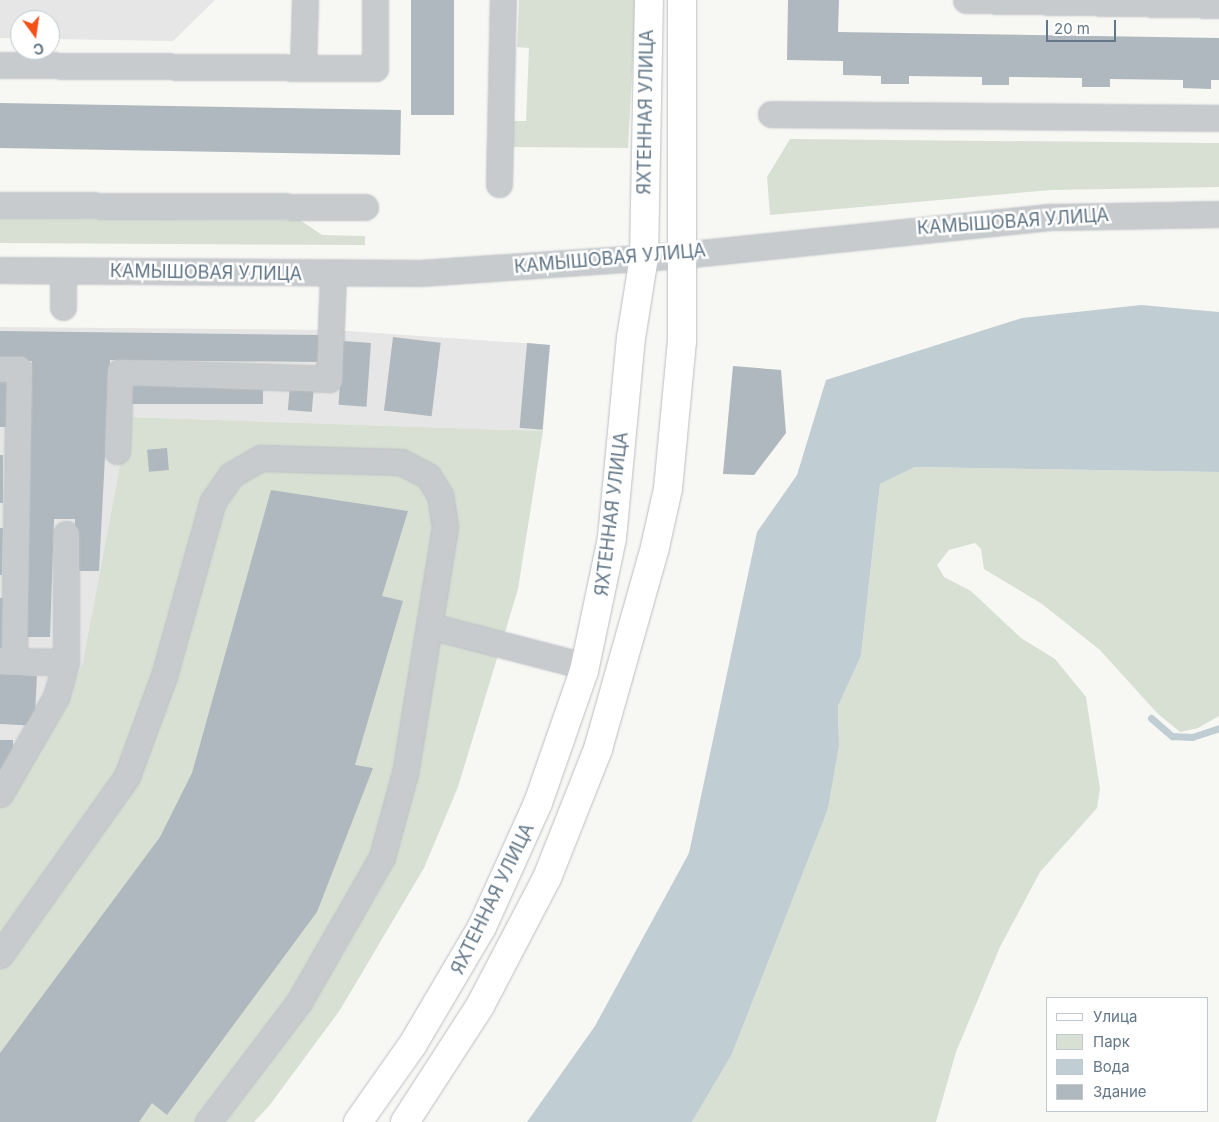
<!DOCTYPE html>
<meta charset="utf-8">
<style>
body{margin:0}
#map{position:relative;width:1219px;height:1122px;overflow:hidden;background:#f7f7f4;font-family:Inter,sans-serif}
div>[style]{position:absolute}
.built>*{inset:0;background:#e5e6e5}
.green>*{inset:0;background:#d8e0d4}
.water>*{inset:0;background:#c0cdd2}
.stream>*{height:7px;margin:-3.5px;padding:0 3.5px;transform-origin:3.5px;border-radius:3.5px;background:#c0cdd2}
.building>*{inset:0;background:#afb8be;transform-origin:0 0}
.roads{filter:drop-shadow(0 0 1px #babec2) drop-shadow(0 0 1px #babec2)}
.minor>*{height:25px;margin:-12.5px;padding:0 12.5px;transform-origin:12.5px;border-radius:12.5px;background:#c7cbce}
.major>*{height:28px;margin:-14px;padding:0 14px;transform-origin:14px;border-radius:14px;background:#fff}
span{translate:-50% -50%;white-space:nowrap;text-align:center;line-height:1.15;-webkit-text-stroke:5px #fff;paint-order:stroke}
.street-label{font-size:18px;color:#637788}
.legend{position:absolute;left:1046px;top:997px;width:162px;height:115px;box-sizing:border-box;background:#fff;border:1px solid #c1c9cf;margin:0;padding:6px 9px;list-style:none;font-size:15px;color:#637788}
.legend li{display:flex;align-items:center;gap:10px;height:25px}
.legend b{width:25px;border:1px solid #c1c9cf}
.north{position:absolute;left:10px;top:10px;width:50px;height:50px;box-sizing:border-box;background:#fff;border:1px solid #c1c9cf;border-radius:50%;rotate:166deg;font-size:14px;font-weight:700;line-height:20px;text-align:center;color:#637788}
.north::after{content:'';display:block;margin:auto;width:18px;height:22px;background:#f45017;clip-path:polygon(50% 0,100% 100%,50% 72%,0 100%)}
.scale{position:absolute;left:1046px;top:20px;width:70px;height:22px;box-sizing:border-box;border:2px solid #637788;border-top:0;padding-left:6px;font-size:15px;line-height:18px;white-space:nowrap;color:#637788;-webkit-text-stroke:4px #fff;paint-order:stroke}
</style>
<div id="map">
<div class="built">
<i style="clip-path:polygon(0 0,215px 0,173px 41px,50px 39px,50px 20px,20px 20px,20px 38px,0 38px)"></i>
<i style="clip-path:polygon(0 327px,333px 330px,550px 345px,543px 431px,129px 417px,82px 666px,0 808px)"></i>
</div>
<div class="green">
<i style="clip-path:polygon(519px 0,636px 0,628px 148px,511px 147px,511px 121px,526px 121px,529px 48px,517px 47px)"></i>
<i style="clip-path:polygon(790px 139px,1219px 143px,1219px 187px,1051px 190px,770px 215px,767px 177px)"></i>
<i style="clip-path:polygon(0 218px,300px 220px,322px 235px,365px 236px,365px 245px,0 243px)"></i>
<i style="clip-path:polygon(129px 417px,543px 431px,518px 589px,458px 787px,424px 868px,340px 1010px,269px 1106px,254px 1122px,0 1122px,0 808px,82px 666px)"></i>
<i style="clip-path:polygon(915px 467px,1219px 472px,1219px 716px,1198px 728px,1180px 732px,1157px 713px,1100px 650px,1042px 604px,984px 569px,981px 549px,975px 543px,949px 550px,937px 565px,944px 577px,971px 591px,1021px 638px,1055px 659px,1086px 697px,1100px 789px,1097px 808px,1040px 872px,1000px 947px,956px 1052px,936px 1122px,692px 1122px,732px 1054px,828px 809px,839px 746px,838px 706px,861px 656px,880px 484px)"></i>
</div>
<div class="water">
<i style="clip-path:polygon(1141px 305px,1219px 312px,1219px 472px,915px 467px,880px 484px,861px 656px,838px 706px,839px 746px,828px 809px,732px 1054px,692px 1122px,527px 1122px,595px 1026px,689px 853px,757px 532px,797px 475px,826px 380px,1022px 318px)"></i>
</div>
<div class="stream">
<i style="left:1151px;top:718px;width:28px;rotate:41deg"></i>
<i style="left:1172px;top:736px;width:20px;rotate:3deg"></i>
<i style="left:1192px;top:737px;width:28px;rotate:-18deg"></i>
</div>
<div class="building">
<i style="left:411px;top:0;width:43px;height:115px"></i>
<i style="clip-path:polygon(788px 0,839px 0,838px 32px,1219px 38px,1219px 80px,1211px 80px,1211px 89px,1183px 88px,1183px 80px,1110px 79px,1110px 87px,1082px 87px,1082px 78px,1009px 77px,1009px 85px,982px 85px,982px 77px,909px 76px,909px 84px,881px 84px,881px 76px,843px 75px,843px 61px,787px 60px)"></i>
<i style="left:0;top:103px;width:401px;height:45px;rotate:1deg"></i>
<i style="clip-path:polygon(0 331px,320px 335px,320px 362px,110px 360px,99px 571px,75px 571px,75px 519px,54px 519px,50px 637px,23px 637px,32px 361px,0 361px)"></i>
<i style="left:393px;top:337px;width:48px;height:74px;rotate:7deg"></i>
<i style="left:343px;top:341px;width:28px;height:64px;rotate:4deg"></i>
<i style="left:527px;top:343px;width:23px;height:85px;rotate:5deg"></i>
<i style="clip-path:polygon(733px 366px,781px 370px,786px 433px,754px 475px,723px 474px)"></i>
<i style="left:0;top:375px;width:8px;height:52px"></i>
<i style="left:127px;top:379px;width:136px;height:25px"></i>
<i style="left:290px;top:385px;width:24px;height:25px;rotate:5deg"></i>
<i style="left:167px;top:448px;width:22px;height:20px;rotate:85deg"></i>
<i style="left:0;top:455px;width:3px;height:48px"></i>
<i style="clip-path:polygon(271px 490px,408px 511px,382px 596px,403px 601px,355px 765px,373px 768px,317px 912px,167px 1115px,152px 1103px,139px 1122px,0 1122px,0 1053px,160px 837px,192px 773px)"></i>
<i style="clip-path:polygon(0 528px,3px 528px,2px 575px,0 575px)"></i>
<i style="clip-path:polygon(0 598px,3px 598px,2px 648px,0 648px)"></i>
<i style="left:0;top:674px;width:37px;height:50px;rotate:3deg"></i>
<i style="left:0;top:740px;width:13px;height:32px"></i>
</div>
<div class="roads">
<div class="minor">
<i style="left:966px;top:0;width:253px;rotate:1.1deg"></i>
<i style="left:0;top:65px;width:375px;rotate:0.5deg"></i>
<i style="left:375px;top:68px;width:68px;rotate:-90deg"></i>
<i style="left:303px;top:67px;width:67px;rotate:-88.3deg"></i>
<i style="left:771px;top:114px;width:448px;rotate:0.5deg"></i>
<i style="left:499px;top:184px;width:184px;rotate:-88.8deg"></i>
<i style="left:0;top:205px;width:365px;rotate:0.3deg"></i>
<i style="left:0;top:270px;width:420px;rotate:0.4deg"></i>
<i style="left:420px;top:273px;width:263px;rotate:-3.9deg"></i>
<i style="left:682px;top:255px;width:372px;rotate:-5.9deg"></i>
<i style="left:1052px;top:217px;width:167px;rotate:-1deg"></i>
<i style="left:63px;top:307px;width:36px;rotate:-90deg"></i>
<i style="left:0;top:369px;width:19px"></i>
<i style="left:19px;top:369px;width:292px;rotate:91deg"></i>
<i style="left:117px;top:451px;width:79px;rotate:-87.8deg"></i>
<i style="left:120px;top:372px;width:209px;rotate:1.9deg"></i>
<i style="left:329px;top:379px;width:105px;rotate:-87.8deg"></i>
<i style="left:430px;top:626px;width:160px;rotate:14.5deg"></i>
<i style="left:0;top:661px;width:66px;rotate:0.9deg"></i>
<i style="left:0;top:794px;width:112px;rotate:-60deg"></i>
<i style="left:56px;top:697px;width:36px;rotate:-74deg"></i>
<i style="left:66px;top:662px;width:128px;rotate:-90deg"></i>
<i style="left:0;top:955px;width:219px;rotate:-54.6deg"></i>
<i style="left:127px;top:776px;width:107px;rotate:-69.7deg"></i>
<i style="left:164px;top:676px;width:182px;rotate:-74.4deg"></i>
<i style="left:213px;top:501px;width:32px;rotate:-55deg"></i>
<i style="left:231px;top:475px;width:34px;rotate:-30deg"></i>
<i style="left:261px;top:458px;width:140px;rotate:1.6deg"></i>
<i style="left:401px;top:462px;width:30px;rotate:27deg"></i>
<i style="left:428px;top:476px;width:22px;rotate:58deg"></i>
<i style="left:440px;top:495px;width:32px;rotate:81deg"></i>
<i style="left:445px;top:527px;width:249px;rotate:99.2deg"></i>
<i style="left:405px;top:773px;width:87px;rotate:105.3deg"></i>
<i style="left:382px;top:857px;width:167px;rotate:119.8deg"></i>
<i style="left:299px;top:1002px;width:151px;rotate:127.2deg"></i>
</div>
<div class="major">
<i style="left:358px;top:1122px;width:95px;rotate:-54.8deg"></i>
<i style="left:413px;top:1044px;width:136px;rotate:-59.5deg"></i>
<i style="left:482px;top:927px;width:136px;rotate:-65.7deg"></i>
<i style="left:538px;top:803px;width:140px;rotate:-70.8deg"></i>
<i style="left:584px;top:671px;width:136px;rotate:-78.1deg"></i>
<i style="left:612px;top:538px;width:201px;rotate:-84.6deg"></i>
<i style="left:631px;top:338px;width:82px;rotate:-80.9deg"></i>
<i style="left:644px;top:257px;width:257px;rotate:-88.9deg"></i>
<i style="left:405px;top:1122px;width:138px;rotate:-57.1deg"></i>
<i style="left:480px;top:1006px;width:144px;rotate:-62.4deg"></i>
<i style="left:547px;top:878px;width:139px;rotate:-68.4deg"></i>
<i style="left:598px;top:749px;width:210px;rotate:-74.2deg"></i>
<i style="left:655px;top:547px;width:59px;rotate:-77.4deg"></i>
<i style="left:668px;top:489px;width:148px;rotate:-84.6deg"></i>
<i style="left:682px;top:342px;width:342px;rotate:-90deg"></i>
</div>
</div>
<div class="street-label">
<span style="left:646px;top:112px;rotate:-89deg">ЯХТЕННАЯ УЛИЦА</span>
<span style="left:1013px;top:222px;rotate:-4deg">КАМЫШОВАЯ УЛИЦА</span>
<span style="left:610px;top:259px;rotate:-5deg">КАМЫШОВАЯ УЛИЦА</span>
<span style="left:206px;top:273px;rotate:1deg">КАМЫШОВАЯ УЛИЦА</span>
<span style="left:612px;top:514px;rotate:-83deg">ЯХТЕННАЯ УЛИЦА</span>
<span style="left:493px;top:899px;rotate:-64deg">ЯХТЕННАЯ УЛИЦА</span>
</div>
<ul class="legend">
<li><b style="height:6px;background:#fff"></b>Улица</li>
<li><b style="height:14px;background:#d8e0d4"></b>Парк</li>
<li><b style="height:14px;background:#c0cdd2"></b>Вода</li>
<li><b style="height:14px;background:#afb8be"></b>Здание</li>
</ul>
<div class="north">С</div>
<div class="scale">20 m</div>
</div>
